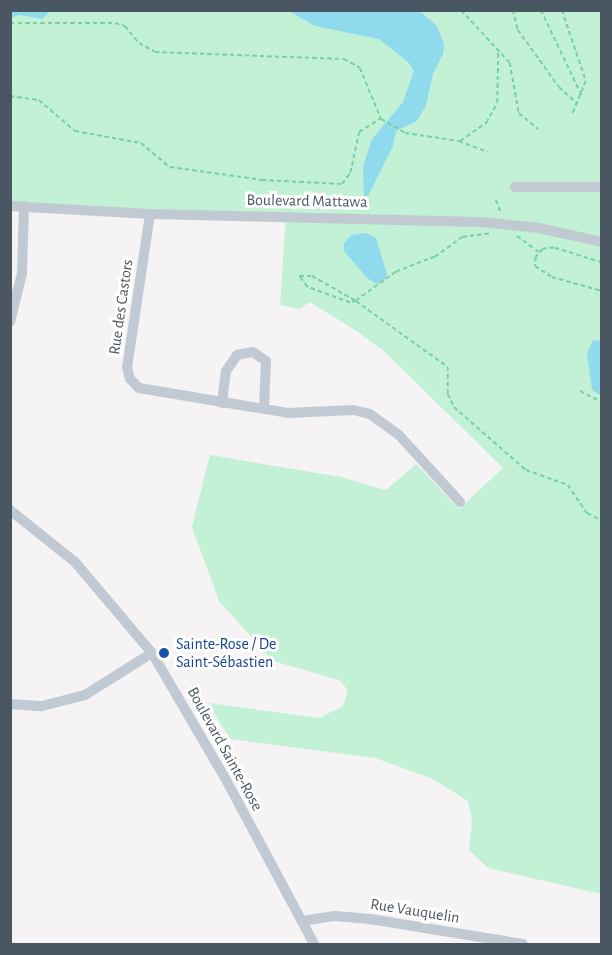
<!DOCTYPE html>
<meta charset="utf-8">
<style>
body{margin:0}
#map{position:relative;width:612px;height:955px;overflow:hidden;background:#f5f3f3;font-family:"Alegreya Sans",sans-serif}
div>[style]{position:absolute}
.green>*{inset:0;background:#c3f1d5}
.water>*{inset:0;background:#90daee}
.path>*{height:1.5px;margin-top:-0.75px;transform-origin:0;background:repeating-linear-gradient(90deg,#7ad0a6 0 4.5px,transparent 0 7.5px)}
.minor>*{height:10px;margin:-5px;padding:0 5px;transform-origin:5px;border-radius:5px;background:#c1cad2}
.dots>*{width:16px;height:16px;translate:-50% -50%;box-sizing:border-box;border:3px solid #fff;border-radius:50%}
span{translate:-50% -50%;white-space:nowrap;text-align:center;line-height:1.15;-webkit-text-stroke:6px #fff;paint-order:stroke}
.street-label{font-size:16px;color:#4a5661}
.transit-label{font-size:16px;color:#164399}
.left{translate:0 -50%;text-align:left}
.frame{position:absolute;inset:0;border:12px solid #4a5661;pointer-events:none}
</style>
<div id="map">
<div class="green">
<i style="clip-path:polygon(10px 11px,601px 11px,601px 894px,488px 868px,469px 850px,472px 820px,468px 801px,433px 779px,375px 758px,230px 739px,208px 703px,319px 718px,343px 706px,348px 690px,339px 680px,273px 661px,219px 601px,192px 527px,210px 455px,341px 477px,386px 490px,416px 464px,459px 509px,503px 468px,384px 351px,355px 330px,310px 302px,299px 309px,280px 305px,286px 216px,11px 206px)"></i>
</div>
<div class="water">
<i style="clip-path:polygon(11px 10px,51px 10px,51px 11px,42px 19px,20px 15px,11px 18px)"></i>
<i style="clip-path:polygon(289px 11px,420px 11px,437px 26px,444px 44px,443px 54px,433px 74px,426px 105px,417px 121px,396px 131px,393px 146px,368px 196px,364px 196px,363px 167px,372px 139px,403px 102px,414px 71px,409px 63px,379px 39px,315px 26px)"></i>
<i style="clip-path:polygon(366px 233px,376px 238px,387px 274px,384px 282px,377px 284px,367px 278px,344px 251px,344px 243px,352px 235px)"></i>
<i style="clip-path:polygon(593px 340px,601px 341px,601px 396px,592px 390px,587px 353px)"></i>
</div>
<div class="path">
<i style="left:461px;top:10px;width:72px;rotate:47.2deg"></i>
<i style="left:510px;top:63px;width:51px;rotate:79.8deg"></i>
<i style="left:519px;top:113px;width:25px;rotate:40deg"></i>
<i style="left:513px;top:10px;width:21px;rotate:76deg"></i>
<i style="left:518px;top:30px;width:70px;rotate:54.3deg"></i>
<i style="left:559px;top:87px;width:25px;rotate:42deg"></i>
<i style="left:541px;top:10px;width:95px;rotate:64.5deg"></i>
<i style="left:562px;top:10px;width:75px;rotate:71.3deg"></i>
<i style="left:586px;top:81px;width:35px;rotate:112deg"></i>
<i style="left:10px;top:23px;width:105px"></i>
<i style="left:115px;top:23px;width:10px;rotate:17deg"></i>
<i style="left:125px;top:26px;width:22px;rotate:51deg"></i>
<i style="left:139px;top:43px;width:18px;rotate:29deg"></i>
<i style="left:155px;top:52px;width:189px;rotate:2.1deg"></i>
<i style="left:344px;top:59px;width:18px;rotate:29deg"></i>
<i style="left:360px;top:68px;width:55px;rotate:67.6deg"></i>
<i style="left:381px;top:119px;width:28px;rotate:30deg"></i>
<i style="left:405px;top:133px;width:55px;rotate:8.4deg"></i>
<i style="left:459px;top:141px;width:31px;rotate:21deg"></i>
<i style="left:10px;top:96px;width:29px;rotate:8deg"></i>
<i style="left:39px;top:100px;width:48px;rotate:40.7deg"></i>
<i style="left:75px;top:131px;width:67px;rotate:10.3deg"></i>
<i style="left:141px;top:143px;width:38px;rotate:40deg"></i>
<i style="left:170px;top:167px;width:93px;rotate:8deg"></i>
<i style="left:262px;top:180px;width:80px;rotate:2.9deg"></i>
<i style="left:342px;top:184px;width:14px;rotate:-54deg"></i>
<i style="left:350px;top:173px;width:42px;rotate:-77.6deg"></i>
<i style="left:359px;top:132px;width:25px;rotate:-32deg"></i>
<i style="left:460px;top:141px;width:32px;rotate:-35deg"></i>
<i style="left:486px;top:123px;width:23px;rotate:-61deg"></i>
<i style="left:497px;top:103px;width:51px;rotate:-88.9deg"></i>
<i style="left:496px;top:200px;width:14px;rotate:69deg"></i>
<i style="left:489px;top:234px;width:26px;rotate:173deg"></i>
<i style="left:463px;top:237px;width:34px;rotate:144deg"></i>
<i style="left:435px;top:257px;width:42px;rotate:159deg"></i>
<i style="left:396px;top:272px;width:49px;rotate:144.1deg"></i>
<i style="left:356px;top:301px;width:6px;rotate:162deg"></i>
<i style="left:350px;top:303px;width:46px;rotate:-159.6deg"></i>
<i style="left:307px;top:287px;width:14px;rotate:-126deg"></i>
<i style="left:299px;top:276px;width:13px"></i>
<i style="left:312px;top:276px;width:51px;rotate:29.6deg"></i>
<i style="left:356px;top:301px;width:113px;rotate:35.7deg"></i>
<i style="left:448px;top:367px;width:27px;rotate:90deg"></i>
<i style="left:448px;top:394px;width:14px;rotate:65deg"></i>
<i style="left:454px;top:407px;width:96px;rotate:41.2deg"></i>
<i style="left:526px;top:470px;width:45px;rotate:19.7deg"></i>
<i style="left:568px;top:485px;width:34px;rotate:56deg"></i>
<i style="left:587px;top:513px;width:17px;rotate:28deg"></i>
<i style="left:517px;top:236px;width:29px;rotate:36deg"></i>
<i style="left:602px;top:263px;width:50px;rotate:-162.6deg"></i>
<i style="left:554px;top:248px;width:11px;rotate:175deg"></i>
<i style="left:543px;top:249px;width:11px;rotate:131deg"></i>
<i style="left:536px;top:257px;width:9px;rotate:96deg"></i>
<i style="left:535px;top:266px;width:20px;rotate:33deg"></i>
<i style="left:552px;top:277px;width:52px;rotate:15.6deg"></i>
<i style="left:580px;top:391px;width:25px;rotate:27deg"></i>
</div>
<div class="minor">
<i style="left:515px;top:187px;width:87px"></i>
<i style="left:10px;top:206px;width:140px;rotate:3.3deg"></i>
<i style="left:150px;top:214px;width:331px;rotate:1.4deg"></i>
<i style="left:481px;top:222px;width:58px;rotate:5.9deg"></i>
<i style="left:539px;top:228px;width:65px;rotate:12.5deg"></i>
<i style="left:150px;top:214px;width:155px;rotate:98.5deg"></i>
<i style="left:127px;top:367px;width:12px;rotate:76deg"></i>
<i style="left:130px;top:379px;width:13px;rotate:45deg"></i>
<i style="left:139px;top:388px;width:151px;rotate:9.5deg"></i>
<i style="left:288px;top:413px;width:65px;rotate:-2.6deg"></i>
<i style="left:353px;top:410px;width:17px;rotate:13deg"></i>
<i style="left:370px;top:414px;width:34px;rotate:36deg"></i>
<i style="left:398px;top:434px;width:92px;rotate:47.6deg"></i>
<i style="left:10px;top:322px;width:50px;rotate:-76.2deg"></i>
<i style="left:22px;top:273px;width:67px;rotate:-88.3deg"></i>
<i style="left:222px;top:403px;width:32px;rotate:-83deg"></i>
<i style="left:226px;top:371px;width:19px;rotate:-55deg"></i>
<i style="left:237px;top:355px;width:16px;rotate:-11deg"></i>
<i style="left:253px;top:352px;width:16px;rotate:35deg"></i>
<i style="left:266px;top:361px;width:48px;rotate:92.4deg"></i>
<i style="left:10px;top:510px;width:83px;rotate:38.7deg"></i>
<i style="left:75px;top:562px;width:119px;rotate:49.8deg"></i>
<i style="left:152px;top:653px;width:143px;rotate:59.7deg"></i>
<i style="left:224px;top:776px;width:191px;rotate:61.8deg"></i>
<i style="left:10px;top:704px;width:32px;rotate:4deg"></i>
<i style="left:42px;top:706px;width:44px;rotate:-14.3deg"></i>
<i style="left:85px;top:695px;width:79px;rotate:-32.1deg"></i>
<i style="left:302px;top:921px;width:33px;rotate:-9deg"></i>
<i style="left:335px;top:916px;width:35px;rotate:5deg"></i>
<i style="left:370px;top:919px;width:155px;rotate:9.3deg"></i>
</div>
<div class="dots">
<i style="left:164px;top:653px;background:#1a4fb4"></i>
</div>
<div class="street-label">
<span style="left:307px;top:201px;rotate:1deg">Boulevard Mattawa</span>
<span style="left:121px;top:307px;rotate:-82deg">Rue des Castors</span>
<span style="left:225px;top:749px;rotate:61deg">Boulevard Sainte-Rose</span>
<span style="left:415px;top:911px;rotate:9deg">Rue Vauquelin</span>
</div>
<div class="transit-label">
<span class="left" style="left:176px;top:653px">Sainte-Rose / De<br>Saint-Sébastien</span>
</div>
<div class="frame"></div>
</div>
